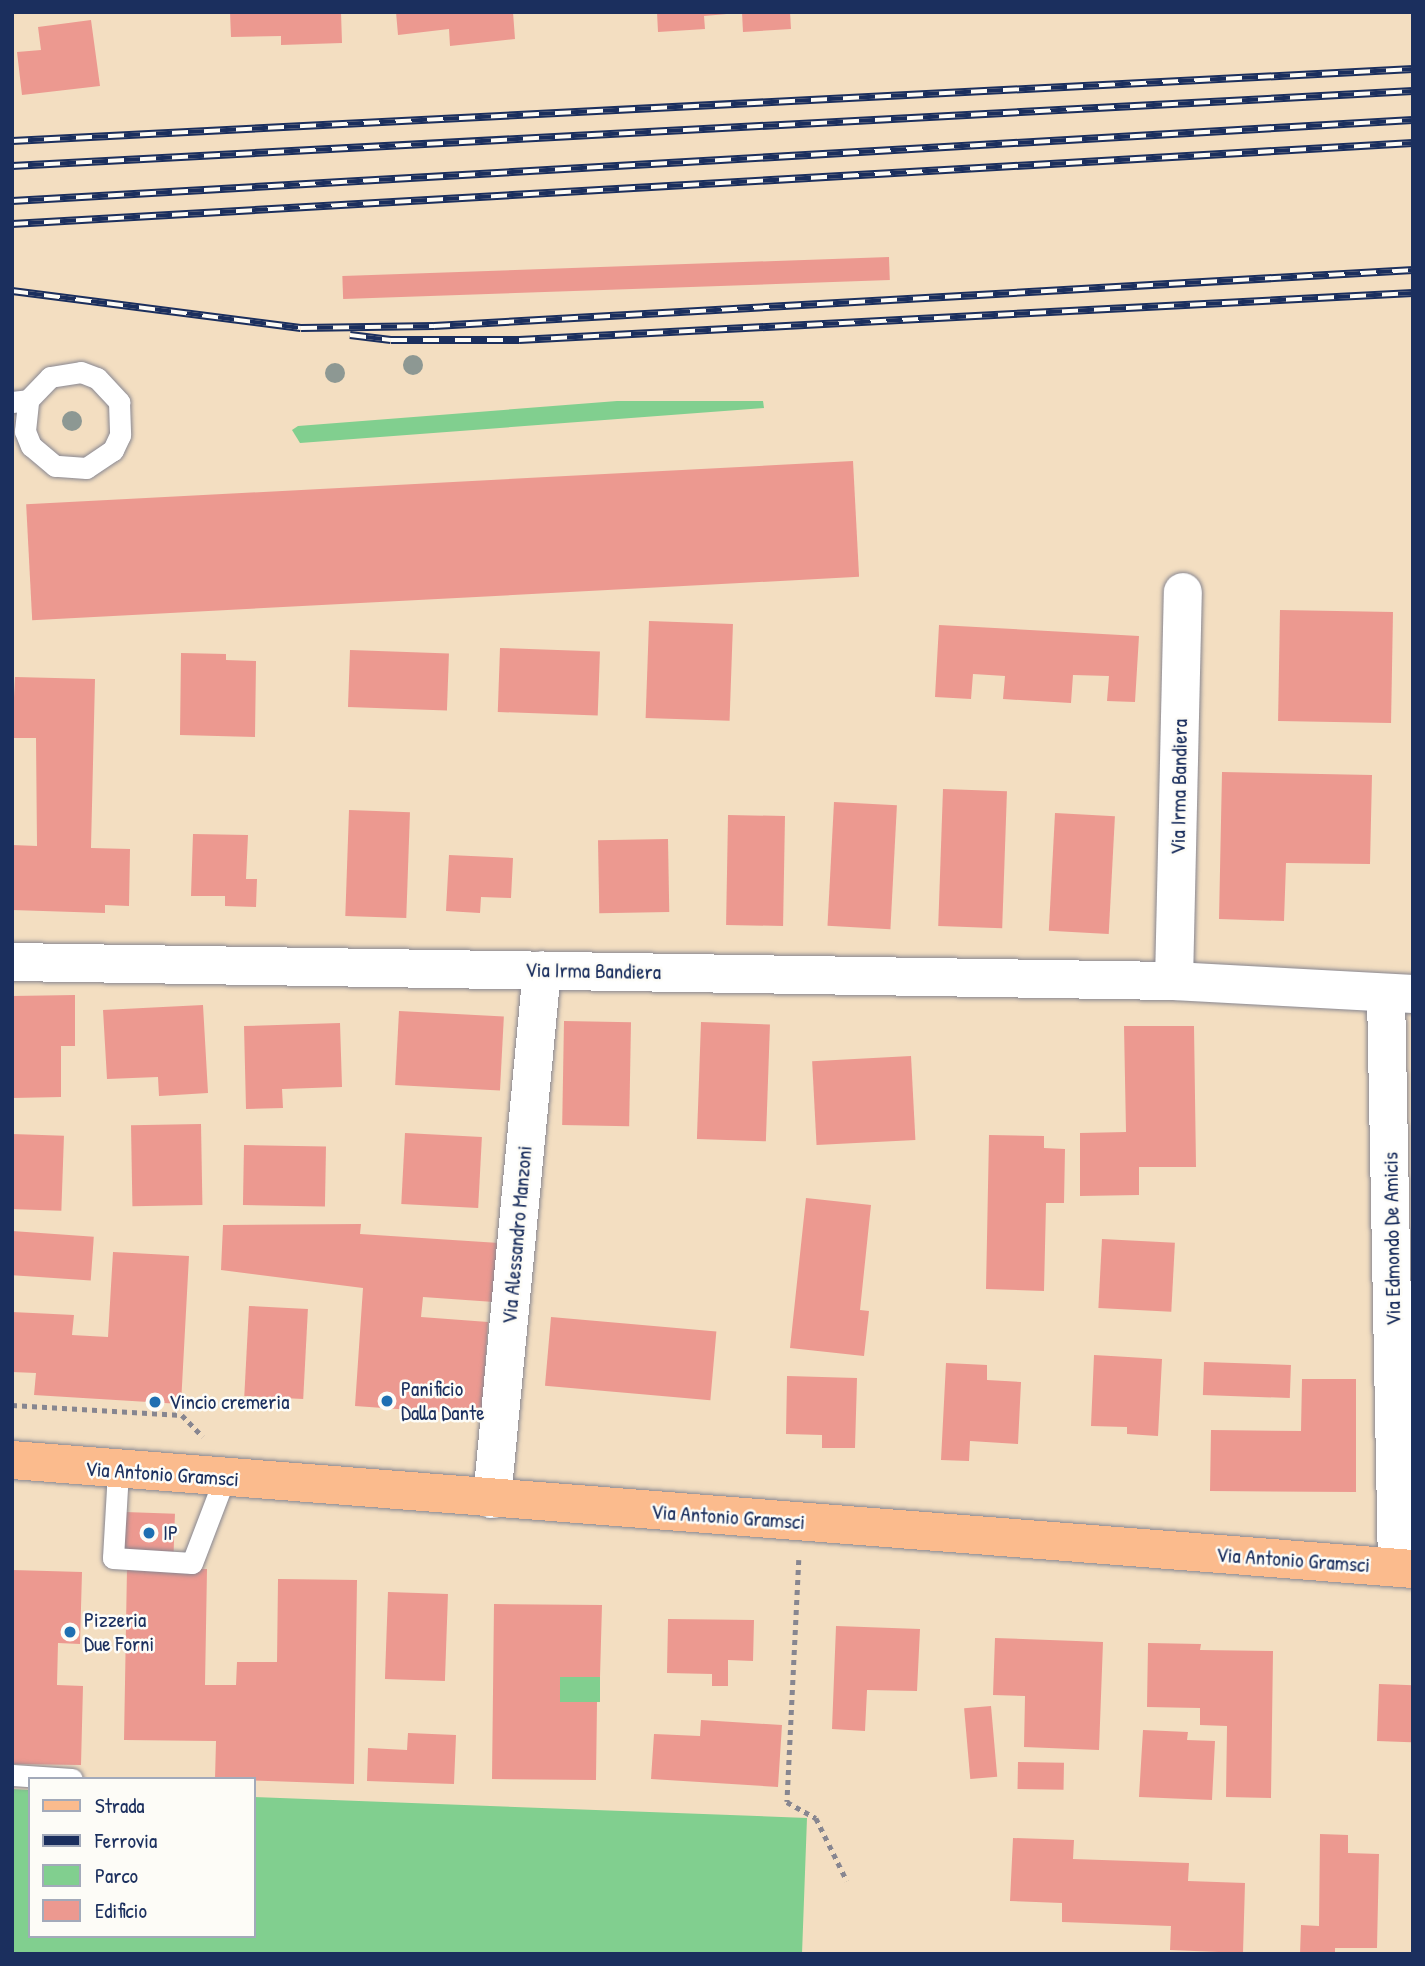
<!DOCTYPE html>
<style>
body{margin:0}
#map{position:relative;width:1425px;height:1966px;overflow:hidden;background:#f3dec1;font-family:"Patrick Hand",sans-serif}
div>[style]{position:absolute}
.green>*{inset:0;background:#81cf8f;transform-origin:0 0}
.building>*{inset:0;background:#ec9990;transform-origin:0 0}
.path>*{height:4.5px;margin-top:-2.25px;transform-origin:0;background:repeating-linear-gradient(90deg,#878690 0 5px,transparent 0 10px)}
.roads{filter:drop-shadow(0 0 2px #878690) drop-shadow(0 0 2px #878690)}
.lane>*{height:21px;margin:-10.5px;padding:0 10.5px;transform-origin:10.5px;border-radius:10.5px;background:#fff}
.street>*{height:38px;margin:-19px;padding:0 19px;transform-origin:19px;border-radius:19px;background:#fff}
.primary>*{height:38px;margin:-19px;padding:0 19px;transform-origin:19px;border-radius:19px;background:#fbbb8d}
.rail>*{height:8px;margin-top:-4px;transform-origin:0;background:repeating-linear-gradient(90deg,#fdfcf7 0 16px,#1b2f5e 0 32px);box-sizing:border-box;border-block:2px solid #1b2f5e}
.trees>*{width:20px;height:20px;margin:-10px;border-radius:50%;background:#8d9893}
.dots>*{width:19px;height:19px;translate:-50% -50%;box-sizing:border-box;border:4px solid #fdfcf7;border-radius:50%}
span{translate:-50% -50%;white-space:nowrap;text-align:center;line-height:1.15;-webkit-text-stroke:5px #fdfcf7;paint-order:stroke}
.street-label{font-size:21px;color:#1b2f5e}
.poi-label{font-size:21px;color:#1b2f5e}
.left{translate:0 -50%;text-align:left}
.frame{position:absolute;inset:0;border:14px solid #1b2f5e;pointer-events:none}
.legend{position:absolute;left:28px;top:1777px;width:228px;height:161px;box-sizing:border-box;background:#fdfcf7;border:2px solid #a3aaba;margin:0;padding:9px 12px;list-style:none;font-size:21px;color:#1b2f5e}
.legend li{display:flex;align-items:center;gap:14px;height:35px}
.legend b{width:35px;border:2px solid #a3aaba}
</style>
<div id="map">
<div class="green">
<i style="clip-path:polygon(617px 401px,763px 401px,764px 408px,300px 443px,292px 430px,298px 426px)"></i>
<i style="left:560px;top:1677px;width:40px;height:25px"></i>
<i style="clip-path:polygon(12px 1789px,30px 1790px,30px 1936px,254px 1936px,254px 1797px,807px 1818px,802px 1954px,12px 1954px)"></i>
</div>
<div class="building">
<i style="clip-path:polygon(230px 12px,341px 12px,342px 43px,281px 45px,281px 36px,231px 37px)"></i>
<i style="clip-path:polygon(396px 12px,513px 12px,515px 39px,450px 46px,449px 29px,398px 35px)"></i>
<i style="clip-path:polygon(657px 12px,727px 12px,727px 14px,704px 16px,705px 29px,658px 32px)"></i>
<i style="clip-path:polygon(742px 12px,790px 12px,791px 29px,743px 32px)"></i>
<i style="clip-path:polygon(91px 20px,100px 86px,22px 95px,17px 52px,41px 50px,38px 27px)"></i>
<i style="left:889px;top:257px;width:23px;height:547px;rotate:88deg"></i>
<i style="left:853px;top:461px;width:116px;height:828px;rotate:87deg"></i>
<i style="left:1280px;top:610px;width:113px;height:111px;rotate:1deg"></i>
<i style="left:649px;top:621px;width:84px;height:97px;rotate:2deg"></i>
<i style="clip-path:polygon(939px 625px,1139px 636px,1135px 702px,1107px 701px,1109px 676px,1073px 675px,1071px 703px,1003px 699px,1005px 676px,973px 674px,971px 699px,935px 697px)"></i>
<i style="left:500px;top:648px;width:100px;height:64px;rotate:2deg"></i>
<i style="left:350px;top:650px;width:99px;height:57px;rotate:2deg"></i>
<i style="clip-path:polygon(181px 653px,226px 654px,226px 660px,256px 661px,255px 737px,180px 735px)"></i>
<i style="clip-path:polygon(15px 677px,95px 679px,91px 848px,130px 849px,129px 906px,105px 905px,105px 913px,12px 910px,12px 845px,37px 846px,36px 738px,12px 738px)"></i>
<i style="clip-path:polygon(1222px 772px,1372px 775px,1370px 864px,1286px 863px,1284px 921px,1219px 919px)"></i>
<i style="left:943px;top:789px;width:64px;height:137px;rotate:2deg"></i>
<i style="left:834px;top:802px;width:63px;height:124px;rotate:3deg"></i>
<i style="left:349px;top:810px;width:61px;height:106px;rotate:2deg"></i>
<i style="left:1055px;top:813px;width:60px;height:118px;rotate:3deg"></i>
<i style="left:728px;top:815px;width:57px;height:110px;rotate:1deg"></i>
<i style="clip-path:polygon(193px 834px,248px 835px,246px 879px,257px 879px,256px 907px,225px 906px,225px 896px,191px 896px)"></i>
<i style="left:668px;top:839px;width:73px;height:70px;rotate:89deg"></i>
<i style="clip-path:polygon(449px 855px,513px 858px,511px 898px,481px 897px,480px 913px,446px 911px)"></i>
<i style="clip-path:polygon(75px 995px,75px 1046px,61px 1046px,61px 1097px,12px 1098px,12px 996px)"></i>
<i style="clip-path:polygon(203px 1005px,208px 1093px,159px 1096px,158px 1077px,107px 1079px,103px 1010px)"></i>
<i style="left:399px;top:1011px;width:105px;height:74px;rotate:3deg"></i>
<i style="left:564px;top:1021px;width:67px;height:104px;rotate:1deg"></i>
<i style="left:701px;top:1022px;width:69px;height:117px;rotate:2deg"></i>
<i style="clip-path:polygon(340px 1023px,342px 1087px,282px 1089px,283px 1108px,246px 1109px,244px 1026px)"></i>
<i style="clip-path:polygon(1124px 1026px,1194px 1026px,1196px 1167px,1139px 1167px,1139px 1195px,1080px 1196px,1080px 1133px,1126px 1132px)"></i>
<i style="left:911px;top:1056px;width:84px;height:99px;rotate:87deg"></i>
<i style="left:201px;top:1124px;width:81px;height:70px;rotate:89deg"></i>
<i style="left:405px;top:1133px;width:77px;height:71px;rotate:3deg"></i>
<i style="left:12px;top:1134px;width:52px;height:75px;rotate:2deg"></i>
<i style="clip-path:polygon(989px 1135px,1044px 1136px,1044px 1148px,1065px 1149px,1064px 1203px,1046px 1203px,1044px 1291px,986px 1289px)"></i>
<i style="left:244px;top:1145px;width:82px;height:60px;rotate:1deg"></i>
<i style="clip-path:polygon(806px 1198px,871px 1205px,860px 1310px,869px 1311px,864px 1356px,790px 1348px)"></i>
<i style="clip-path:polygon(361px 1224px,360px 1234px,499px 1243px,494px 1302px,423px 1297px,421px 1317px,488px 1322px,482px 1415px,355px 1406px,363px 1288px,221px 1270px,223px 1225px)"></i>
<i style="left:12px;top:1231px;width:82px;height:44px;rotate:4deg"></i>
<i style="left:1102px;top:1239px;width:73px;height:69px;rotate:3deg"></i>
<i style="clip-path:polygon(113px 1252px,189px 1256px,181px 1404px,34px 1395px,36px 1373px,12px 1372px,12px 1312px,74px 1315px,72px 1335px,108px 1337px)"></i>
<i style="left:249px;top:1306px;width:59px;height:90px;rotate:3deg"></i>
<i style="left:551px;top:1317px;width:166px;height:69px;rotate:5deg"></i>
<i style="clip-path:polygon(1094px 1355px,1162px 1359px,1158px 1436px,1127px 1434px,1127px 1427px,1091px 1426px)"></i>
<i style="left:1204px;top:1362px;width:87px;height:33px;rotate:2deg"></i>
<i style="clip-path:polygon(946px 1363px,987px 1365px,987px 1380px,1021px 1382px,1018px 1444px,970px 1441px,969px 1461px,941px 1460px)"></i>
<i style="clip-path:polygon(787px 1376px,857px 1378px,855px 1448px,822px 1448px,822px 1435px,786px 1434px)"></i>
<i style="clip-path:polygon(1302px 1379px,1356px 1379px,1356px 1492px,1210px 1491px,1211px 1430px,1301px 1431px)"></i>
<i style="left:125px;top:1512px;width:50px;height:40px;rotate:2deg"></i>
<i style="clip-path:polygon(127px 1568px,207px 1569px,205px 1685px,236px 1685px,237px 1662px,277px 1662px,278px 1579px,357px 1580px,354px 1784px,215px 1779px,216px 1741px,124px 1740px)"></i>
<i style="clip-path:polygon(12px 1570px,82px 1572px,80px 1644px,58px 1643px,57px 1685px,83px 1686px,81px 1765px,12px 1764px)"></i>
<i style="left:388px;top:1592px;width:60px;height:87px;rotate:2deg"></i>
<i style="clip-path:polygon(494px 1604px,602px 1605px,600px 1677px,560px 1677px,560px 1702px,597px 1702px,596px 1780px,492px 1779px)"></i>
<i style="clip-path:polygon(668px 1619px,754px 1620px,753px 1661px,728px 1660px,728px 1686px,712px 1686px,712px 1674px,667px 1673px)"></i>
<i style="clip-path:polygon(836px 1626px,920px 1629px,917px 1691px,867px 1690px,865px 1731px,832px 1729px)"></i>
<i style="clip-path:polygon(995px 1638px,1103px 1642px,1099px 1750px,1024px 1747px,1025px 1696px,993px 1695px)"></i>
<i style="clip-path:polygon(1148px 1643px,1201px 1644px,1200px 1650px,1273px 1651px,1271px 1798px,1226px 1797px,1227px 1726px,1200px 1725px,1200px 1708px,1147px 1707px)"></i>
<i style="left:1379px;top:1684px;width:34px;height:57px;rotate:2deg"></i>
<i style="left:991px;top:1706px;width:71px;height:27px;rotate:85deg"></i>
<i style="clip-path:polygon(701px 1720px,782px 1725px,778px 1787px,651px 1779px,654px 1734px,700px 1736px)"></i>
<i style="clip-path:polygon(1143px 1730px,1188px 1732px,1187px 1740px,1215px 1741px,1212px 1800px,1139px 1797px)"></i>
<i style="clip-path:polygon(408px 1733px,456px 1735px,454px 1784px,367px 1781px,368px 1748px,407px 1750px)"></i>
<i style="left:1018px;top:1762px;width:46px;height:27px;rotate:1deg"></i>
<i style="clip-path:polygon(1320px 1834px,1348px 1835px,1348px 1853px,1379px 1854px,1377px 1948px,1335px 1948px,1335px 1954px,1300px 1954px,1301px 1925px,1319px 1926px)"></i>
<i style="clip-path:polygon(1013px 1838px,1074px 1840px,1073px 1859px,1189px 1863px,1188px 1881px,1245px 1883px,1243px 1953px,1170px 1950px,1171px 1926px,1062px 1922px,1062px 1903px,1010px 1901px)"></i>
</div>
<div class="path">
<i style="left:12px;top:1405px;width:170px;rotate:3.4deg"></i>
<i style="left:182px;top:1415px;width:30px;rotate:46deg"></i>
<i style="left:799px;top:1560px;width:242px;rotate:92.8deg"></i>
<i style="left:787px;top:1802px;width:33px;rotate:29deg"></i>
<i style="left:816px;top:1818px;width:70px;rotate:63.8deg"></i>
</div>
<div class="roads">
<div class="lane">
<i style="left:12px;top:402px;width:16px;rotate:-7deg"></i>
<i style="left:28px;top:400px;width:32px;rotate:-46deg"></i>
<i style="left:50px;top:377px;width:31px;rotate:-9deg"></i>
<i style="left:81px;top:372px;width:17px;rotate:21deg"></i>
<i style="left:97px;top:378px;width:33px;rotate:47deg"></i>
<i style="left:119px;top:402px;width:33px;rotate:88deg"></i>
<i style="left:120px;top:435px;width:17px;rotate:115deg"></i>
<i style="left:113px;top:450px;width:32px;rotate:146deg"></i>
<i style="left:86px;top:468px;width:31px;rotate:-176deg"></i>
<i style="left:55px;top:466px;width:31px;rotate:-140deg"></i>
<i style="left:31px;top:446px;width:16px;rotate:-112deg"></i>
<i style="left:25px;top:431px;width:31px;rotate:-84deg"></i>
<i style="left:118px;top:1471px;width:87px;rotate:93.3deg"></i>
<i style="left:113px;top:1558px;width:79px;rotate:3.6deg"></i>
<i style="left:192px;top:1563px;width:90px;rotate:-69.1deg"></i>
<i style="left:12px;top:1775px;width:60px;rotate:3.8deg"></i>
</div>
<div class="street">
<i style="left:12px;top:962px;width:1162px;rotate:0.94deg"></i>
<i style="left:1174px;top:981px;width:239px;rotate:3.1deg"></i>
<i style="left:1174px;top:981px;width:389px;rotate:-88.7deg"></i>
<i style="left:1386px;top:994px;width:573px;rotate:88.9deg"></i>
<i style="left:492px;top:1499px;width:531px;rotate:-84.6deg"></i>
</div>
<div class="primary">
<i style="left:12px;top:1460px;width:1405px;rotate:4.45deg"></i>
</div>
</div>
<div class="rail">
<i style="left:12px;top:141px;width:1403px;rotate:-2.94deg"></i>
<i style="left:12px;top:166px;width:1403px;rotate:-3.06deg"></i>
<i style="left:12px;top:201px;width:1403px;rotate:-3.31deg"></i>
<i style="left:12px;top:224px;width:1403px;rotate:-3.31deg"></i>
<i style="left:12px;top:291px;width:291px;rotate:7.3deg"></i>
<i style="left:301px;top:328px;width:133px;rotate:-0.9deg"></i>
<i style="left:434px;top:326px;width:981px;rotate:-3.27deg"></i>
<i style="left:350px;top:335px;width:41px;rotate:7deg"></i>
<i style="left:391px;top:340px;width:128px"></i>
<i style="left:519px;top:340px;width:895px;rotate:-3.01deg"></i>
</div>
<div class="trees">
<i style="left:413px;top:365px"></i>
<i style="left:335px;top:373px"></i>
<i style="left:72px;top:421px"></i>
</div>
<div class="dots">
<i style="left:387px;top:1401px;background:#1f6fb2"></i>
<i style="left:155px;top:1402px;background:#1f6fb2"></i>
<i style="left:149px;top:1533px;background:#1f6fb2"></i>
<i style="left:70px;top:1632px;background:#1f6fb2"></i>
</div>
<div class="street-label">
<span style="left:1179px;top:787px;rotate:-89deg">Via Irma Bandiera</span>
<span style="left:593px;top:971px;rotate:1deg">Via Irma Bandiera</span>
<span style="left:517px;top:1235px;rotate:-85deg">Via Alessandro Manzoni</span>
<span style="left:1392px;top:1239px;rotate:-91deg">Via Edmondo De Amicis</span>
<span style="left:162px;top:1474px;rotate:4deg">Via Antonio Gramsci</span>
<span style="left:728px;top:1517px;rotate:4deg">Via Antonio Gramsci</span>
<span style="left:1293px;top:1560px;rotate:4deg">Via Antonio Gramsci</span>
</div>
<div class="poi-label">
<span class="left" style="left:401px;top:1401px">Panificio<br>Dalla Dante</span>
<span class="left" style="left:169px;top:1402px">Vincio cremeria</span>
<span class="left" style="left:163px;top:1533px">IP</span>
<span class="left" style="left:84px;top:1632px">Pizzeria<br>Due Forni</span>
</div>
<div class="frame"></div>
<ul class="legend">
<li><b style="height:9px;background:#fbbb8d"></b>Strada</li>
<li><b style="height:9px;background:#1b2f5e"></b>Ferrovia</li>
<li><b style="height:19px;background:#81cf8f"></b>Parco</li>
<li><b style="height:19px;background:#ec9990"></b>Edificio</li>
</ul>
</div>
